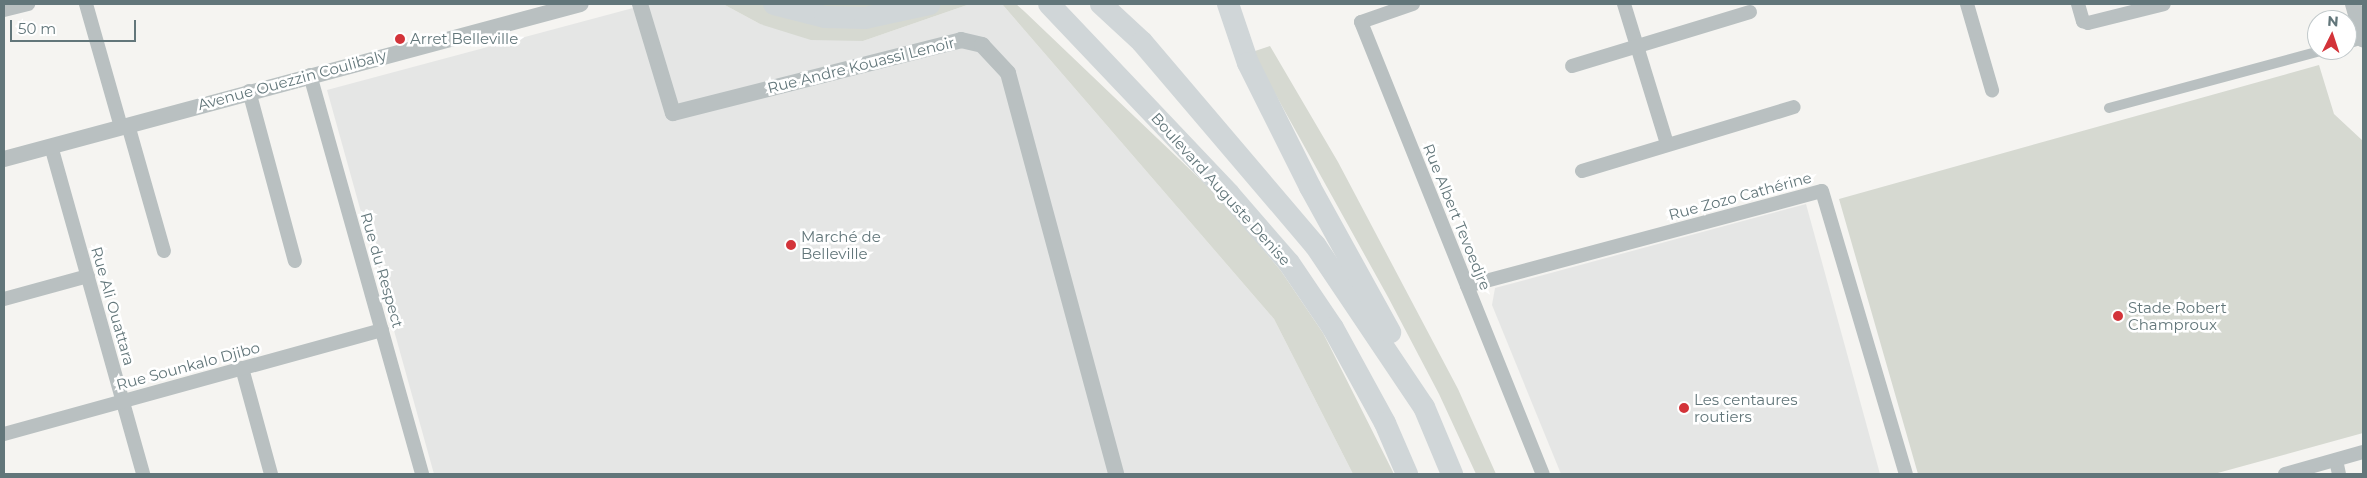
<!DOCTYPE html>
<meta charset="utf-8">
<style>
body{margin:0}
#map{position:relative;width:2367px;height:478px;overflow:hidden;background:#f5f4f1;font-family:Montserrat,sans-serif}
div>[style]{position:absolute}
.built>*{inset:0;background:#e5e6e5}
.green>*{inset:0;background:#d6d9d1}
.pedestrian>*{height:10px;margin:-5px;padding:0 5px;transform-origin:5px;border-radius:5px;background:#b9c0c1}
.minor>*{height:14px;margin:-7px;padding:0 7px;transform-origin:7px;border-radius:7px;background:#b9c0c1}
.tertiary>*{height:16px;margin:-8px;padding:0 8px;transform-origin:8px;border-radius:8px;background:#b9c0c1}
.trunk>*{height:22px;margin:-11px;padding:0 11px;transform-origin:11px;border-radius:11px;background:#d0d6d8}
.dots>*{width:14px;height:14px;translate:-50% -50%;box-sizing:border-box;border:2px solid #fff;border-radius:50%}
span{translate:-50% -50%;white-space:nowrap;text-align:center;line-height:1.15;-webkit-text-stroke:5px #fff;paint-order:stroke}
.poi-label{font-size:15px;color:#62767a}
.left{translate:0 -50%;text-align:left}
.street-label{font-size:15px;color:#62767a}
.frame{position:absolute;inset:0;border:5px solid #62767a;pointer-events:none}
.north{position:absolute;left:2307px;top:10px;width:50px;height:50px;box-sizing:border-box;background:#fff;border:1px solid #c0c8ca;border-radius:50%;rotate:4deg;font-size:14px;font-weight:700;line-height:20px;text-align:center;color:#62767a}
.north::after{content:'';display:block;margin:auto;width:18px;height:22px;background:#d33339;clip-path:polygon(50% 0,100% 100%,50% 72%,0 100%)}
.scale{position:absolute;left:10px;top:20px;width:126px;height:22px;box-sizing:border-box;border:2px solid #62767a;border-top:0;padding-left:6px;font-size:15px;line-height:18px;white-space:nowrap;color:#62767a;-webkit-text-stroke:4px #fff;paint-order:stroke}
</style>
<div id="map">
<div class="built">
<i style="clip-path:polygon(648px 4px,723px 4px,760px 24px,863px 41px,970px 4px,1002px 4px,1274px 319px,1353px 474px,434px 474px,327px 90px)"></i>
<i style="clip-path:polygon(1806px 204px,1880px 474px,1561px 474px,1492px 305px,1495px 288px)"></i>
</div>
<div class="green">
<i style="clip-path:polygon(723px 4px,970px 4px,863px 41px,811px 40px,760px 24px)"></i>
<i style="clip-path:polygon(1002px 4px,1016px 4px,1025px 12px,1223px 201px,1281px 271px,1323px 333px,1394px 474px,1353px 474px,1274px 319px)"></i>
<i style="clip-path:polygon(1270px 46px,1338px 162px,1458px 389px,1496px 474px,1476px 474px,1439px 394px,1388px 297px,1252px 52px)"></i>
<i style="clip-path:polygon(2319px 65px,2334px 114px,2363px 141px,2363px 433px,2214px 474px,1918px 474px,1839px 199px)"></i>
</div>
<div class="pedestrian">
<i style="left:2347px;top:44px;width:17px;rotate:-17deg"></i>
<i style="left:2109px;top:108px;width:223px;rotate:-15.1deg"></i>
</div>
<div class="minor">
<i style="left:86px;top:4px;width:128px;rotate:74.1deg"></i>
<i style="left:1413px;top:4px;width:55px;rotate:160.9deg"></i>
<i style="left:1361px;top:22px;width:487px;rotate:68.1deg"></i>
<i style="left:1624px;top:4px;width:146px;rotate:72.9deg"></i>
<i style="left:1967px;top:4px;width:90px;rotate:73.8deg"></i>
<i style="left:2078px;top:4px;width:18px;rotate:74deg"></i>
<i style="left:2083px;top:21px;width:5px;rotate:22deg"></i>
<i style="left:2088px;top:23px;width:78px;rotate:-14deg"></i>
<i style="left:4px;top:10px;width:25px;rotate:-14deg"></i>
<i style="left:1572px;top:66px;width:186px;rotate:-16.9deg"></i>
<i style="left:310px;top:75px;width:414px;rotate:74.3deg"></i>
<i style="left:249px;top:91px;width:176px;rotate:74.9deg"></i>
<i style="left:128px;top:125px;width:131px;rotate:74.1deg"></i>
<i style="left:51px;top:146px;width:341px;rotate:74.3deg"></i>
<i style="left:1582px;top:171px;width:221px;rotate:-16.8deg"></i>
<i style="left:1467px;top:286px;width:367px;rotate:-15deg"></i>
<i style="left:1822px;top:191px;width:295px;rotate:73.5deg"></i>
<i style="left:4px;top:299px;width:87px;rotate:-15.3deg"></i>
<i style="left:242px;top:368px;width:110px;rotate:74.7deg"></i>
<i style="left:4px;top:434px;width:392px;rotate:-15.4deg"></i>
<i style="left:2336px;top:460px;width:14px;rotate:78deg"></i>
<i style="left:2285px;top:474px;width:81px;rotate:-15.8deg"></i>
</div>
<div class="tertiary">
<i style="left:640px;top:4px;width:114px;rotate:73.2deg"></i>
<i style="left:673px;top:113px;width:297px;rotate:-14.2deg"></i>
<i style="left:961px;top:40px;width:22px;rotate:13deg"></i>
<i style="left:982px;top:45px;width:38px;rotate:47deg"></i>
<i style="left:1008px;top:73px;width:415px;rotate:74.9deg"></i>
<i style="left:2353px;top:4px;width:37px;rotate:74deg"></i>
<i style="left:4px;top:159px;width:597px;rotate:-15.04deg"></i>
</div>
<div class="trunk">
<i style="left:774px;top:4px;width:53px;rotate:14.3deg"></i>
<i style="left:825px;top:17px;width:40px;rotate:1.4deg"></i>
<i style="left:865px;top:18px;width:66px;rotate:-12.2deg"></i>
<i style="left:1049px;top:4px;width:262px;rotate:46.5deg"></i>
<i style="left:1229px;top:194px;width:91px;rotate:49deg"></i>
<i style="left:1289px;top:263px;width:78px;rotate:55.9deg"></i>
<i style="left:1333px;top:328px;width:108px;rotate:61.3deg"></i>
<i style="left:1385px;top:423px;width:56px;rotate:66.7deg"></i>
<i style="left:1101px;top:4px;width:56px;rotate:42.8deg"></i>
<i style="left:1142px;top:42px;width:267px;rotate:49.6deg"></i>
<i style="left:1315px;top:245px;width:195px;rotate:56.1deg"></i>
<i style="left:1424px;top:407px;width:73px;rotate:67.3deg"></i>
<i style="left:1228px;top:4px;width:62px;rotate:71.3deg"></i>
<i style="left:1248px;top:63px;width:139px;rotate:63.4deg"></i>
<i style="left:1310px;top:187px;width:166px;rotate:61.1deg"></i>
</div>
<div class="dots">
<i style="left:400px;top:39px;background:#d33339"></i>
<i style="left:791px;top:245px;background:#d33339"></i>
<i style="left:2118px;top:316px;background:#d33339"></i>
<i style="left:1684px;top:408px;background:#d33339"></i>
</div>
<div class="poi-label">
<span class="left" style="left:410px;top:39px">Arret Belleville</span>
<span class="left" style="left:801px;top:245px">Marché de<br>Belleville</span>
<span class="left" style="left:2128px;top:316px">Stade Robert<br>Champroux</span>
<span class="left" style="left:1694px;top:408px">Les centaures<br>routiers</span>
</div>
<div class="street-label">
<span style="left:861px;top:65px;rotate:-14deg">Rue Andre Kouassi Lenoir</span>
<span style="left:292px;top:80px;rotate:-15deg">Avenue Ouezzin Coulibaly</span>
<span style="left:1221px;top:189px;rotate:48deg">Boulevard Auguste Denise</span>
<span style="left:1740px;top:196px;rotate:-15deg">Rue Zozo Cathérine</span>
<span style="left:1457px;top:217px;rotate:68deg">Rue Albert Tevoedjre</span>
<span style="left:382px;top:270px;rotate:74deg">Rue du Respect</span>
<span style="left:113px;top:306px;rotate:74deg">Rue Ali Ouattara</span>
<span style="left:188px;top:366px;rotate:-15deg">Rue Sounkalo Djibo</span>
</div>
<div class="frame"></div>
<div class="north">N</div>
<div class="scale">50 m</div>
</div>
